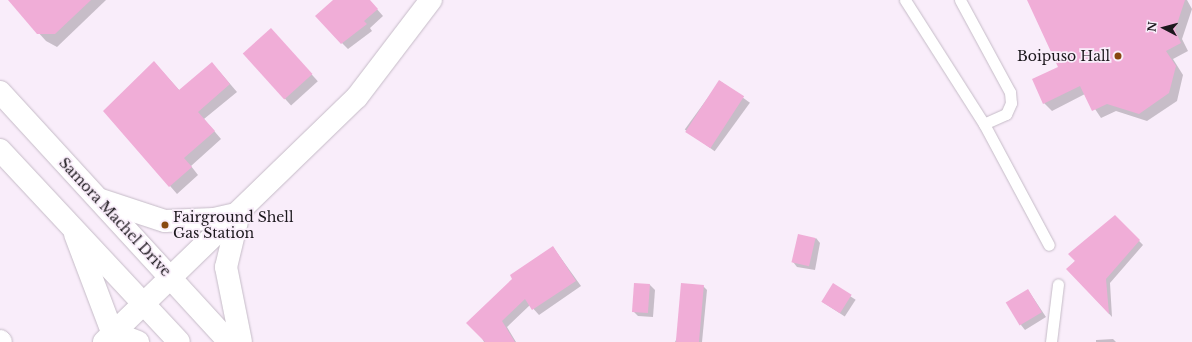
<!DOCTYPE html>
<style>
body{margin:0}
#map{position:relative;width:1192px;height:342px;overflow:hidden;background:#f9edfa;font-family:"Libre Baskerville",serif}
div>[style]{position:absolute}
.shadow>*{inset:0;background:#0003;transform-origin:0 0}
.building>*{inset:0;background:#f0add7;transform-origin:0 0}
.roads{filter:drop-shadow(0 0 1px #c5bbc7) drop-shadow(0 0 1px #c5bbc7)}
.lane>*{height:11px;margin:-5.5px;padding:0 5.5px;transform-origin:5.5px;border-radius:5.5px;background:#fff}
.street>*{height:22px;margin:-11px;padding:0 11px;transform-origin:11px;border-radius:11px;background:#fff}
.secondary>*{height:22px;margin:-11px;padding:0 11px;transform-origin:11px;border-radius:11px;background:#fff}
.dots>*{width:11px;height:11px;translate:-50% -50%;box-sizing:border-box;border:2px solid #f9edfa;border-radius:50%}
span{translate:-50% -50%;white-space:nowrap;text-align:center;line-height:1.15;-webkit-text-stroke:3.5px #f9edfa;paint-order:stroke}
.poi-label{font-size:14px;color:#1c181d}
.right{translate:-100% -50%;text-align:right}
.left{translate:0 -50%;text-align:left}
.street-label{font-size:14px;color:#1c181d}
.north{position:absolute;left:1144px;top:8px;width:40px;height:40px;-webkit-text-stroke:3px #f9edfa;paint-order:stroke;rotate:276deg;font-size:11px;font-weight:700;line-height:16px;text-align:center;color:#1c181d}
.north::after{content:'';display:block;margin:auto;width:14px;height:18px;background:#1c181d;clip-path:polygon(50% 0,100% 100%,50% 72%,0 100%)}
</style>
<div id="map">
<div class="shadow">
<i style="clip-path:polygon(9px 0,106px 0,57px 47px,46px 41px)"></i>
<i style="clip-path:polygon(334px 0,369px 0,383px 16px,370px 28px,372px 31px,348px 49px,342px 43px)"></i>
<i style="clip-path:polygon(1029px 0,1187px 0,1192px 9px,1182px 39px,1188px 51px,1173px 59px,1183px 75px,1177px 101px,1147px 121px,1116px 111px,1101px 118px,1085px 94px,1052px 111px,1044px 103px,1059px 67px)"></i>
<i style="left:277px;top:36px;width:61px;height:36px;rotate:48deg"></i>
<i style="clip-path:polygon(154px 62px,180px 91px,219px 71px,237px 92px,204px 119px,221px 139px,191px 166px,198px 175px,177px 194px,105px 111px)"></i>
<i style="left:720px;top:81px;width:37px;height:60px;rotate:36deg"></i>
<i style="clip-path:polygon(1115px 216px,1143px 245px,1110px 283px,1112px 317px,1068px 269px)"></i>
<i style="clip-path:polygon(816px 238px,820px 243px,815px 270px,797px 267px,793px 262px)"></i>
<i style="clip-path:polygon(553px 247px,581px 286px,539px 315px,530px 305px,507px 327px,516px 342px,484px 342px,481px 336px)"></i>
<i style="clip-path:polygon(635px 284px,650px 285px,655px 290px,653px 317px,638px 316px,633px 311px)"></i>
<i style="left:833px;top:285px;width:27px;height:20px;rotate:33deg"></i>
<i style="clip-path:polygon(703px 286px,707px 290px,702px 342px,675px 342px)"></i>
<i style="clip-path:polygon(1028px 290px,1046px 317px,1025px 330px,1021px 325px)"></i>
<i style="clip-path:polygon(1113px 339px,1116px 342px,1096px 342px,1096px 340px)"></i>
</div>
<div class="building">
<i style="clip-path:polygon(8px 0,91px 0,55px 34px,37px 34px)"></i>
<i style="clip-path:polygon(333px 0,370px 0,378px 9px,364px 21px,367px 24px,341px 44px,315px 16px)"></i>
<i style="clip-path:polygon(1027px 0,1185px 0,1175px 30px,1181px 43px,1166px 51px,1176px 66px,1169px 93px,1139px 114px,1107px 104px,1092px 111px,1080px 86px,1043px 104px,1032px 79px,1058px 67px)"></i>
<i style="left:271px;top:28px;width:62px;height:38px;rotate:48deg"></i>
<i style="clip-path:polygon(154px 61px,179px 90px,212px 62px,230px 84px,198px 112px,215px 131px,184px 158px,192px 167px,169px 187px,103px 111px)"></i>
<i style="left:719px;top:80px;width:30px;height:62px;rotate:33deg"></i>
<i style="clip-path:polygon(1115px 215px,1140px 240px,1106px 279px,1109px 314px,1066px 269px,1075px 261px,1068px 254px)"></i>
<i style="left:798px;top:234px;width:18px;height:29px;rotate:13deg"></i>
<i style="clip-path:polygon(553px 246px,576px 281px,532px 310px,525px 299px,502px 321px,515px 342px,485px 342px,466px 323px,512px 279px,510px 275px)"></i>
<i style="left:634px;top:283px;width:16px;height:29px;rotate:4deg"></i>
<i style="left:681px;top:283px;width:23px;height:59px;rotate:5deg"></i>
<i style="left:833px;top:283px;width:22px;height:22px;rotate:32deg"></i>
<i style="left:1028px;top:289px;width:27px;height:26px;rotate:59deg"></i>
</div>
<div class="roads">
<div class="lane">
<i style="left:905px;top:0;width:147px;rotate:57.5deg"></i>
<i style="left:984px;top:124px;width:137px;rotate:61.8deg"></i>
<i style="left:960px;top:0;width:105px;rotate:61.5deg"></i>
<i style="left:1010px;top:92px;width:11px;rotate:85deg"></i>
<i style="left:1011px;top:103px;width:12px;rotate:114deg"></i>
<i style="left:1006px;top:114px;width:24px;rotate:156deg"></i>
<i style="left:1051px;top:342px;width:58px;rotate:-83.1deg"></i>
</div>
<div class="street">
<i style="left:0;top:341px;width:1px;rotate:45deg"></i>
<i style="left:104px;top:342px;width:352px;rotate:-44.1deg"></i>
<i style="left:357px;top:97px;width:122px;rotate:-52.7deg"></i>
</div>
<div class="secondary">
<i style="left:0;top:92px;width:339px;rotate:47.5deg"></i>
<i style="left:0;top:150px;width:262px;rotate:47deg"></i>
<i style="left:101px;top:200px;width:67px;rotate:18.2deg"></i>
<i style="left:165px;top:221px;width:49px;rotate:-2.3deg"></i>
<i style="left:214px;top:219px;width:26px;rotate:-13deg"></i>
<i style="left:239px;top:213px;width:56px;rotate:103.5deg"></i>
<i style="left:226px;top:267px;width:76px;rotate:78.7deg"></i>
<i style="left:75px;top:234px;width:105px;rotate:69.3deg"></i>
<i style="left:112px;top:332px;width:28px;rotate:21deg"></i>
</div>
</div>
<div class="dots">
<i style="left:1118px;top:56px;background:#884710"></i>
<i style="left:165px;top:225px;background:#884710"></i>
</div>
<div class="poi-label">
<span class="right" style="left:1110px;top:56px">Boipuso Hall</span>
<span class="left" style="left:173px;top:225px">Fairground Shell<br>Gas Station</span>
</div>
<div class="street-label">
<span style="left:115px;top:217px;rotate:47deg">Samora Machel Drive</span>
</div>
<div class="north">N</div>
</div>
